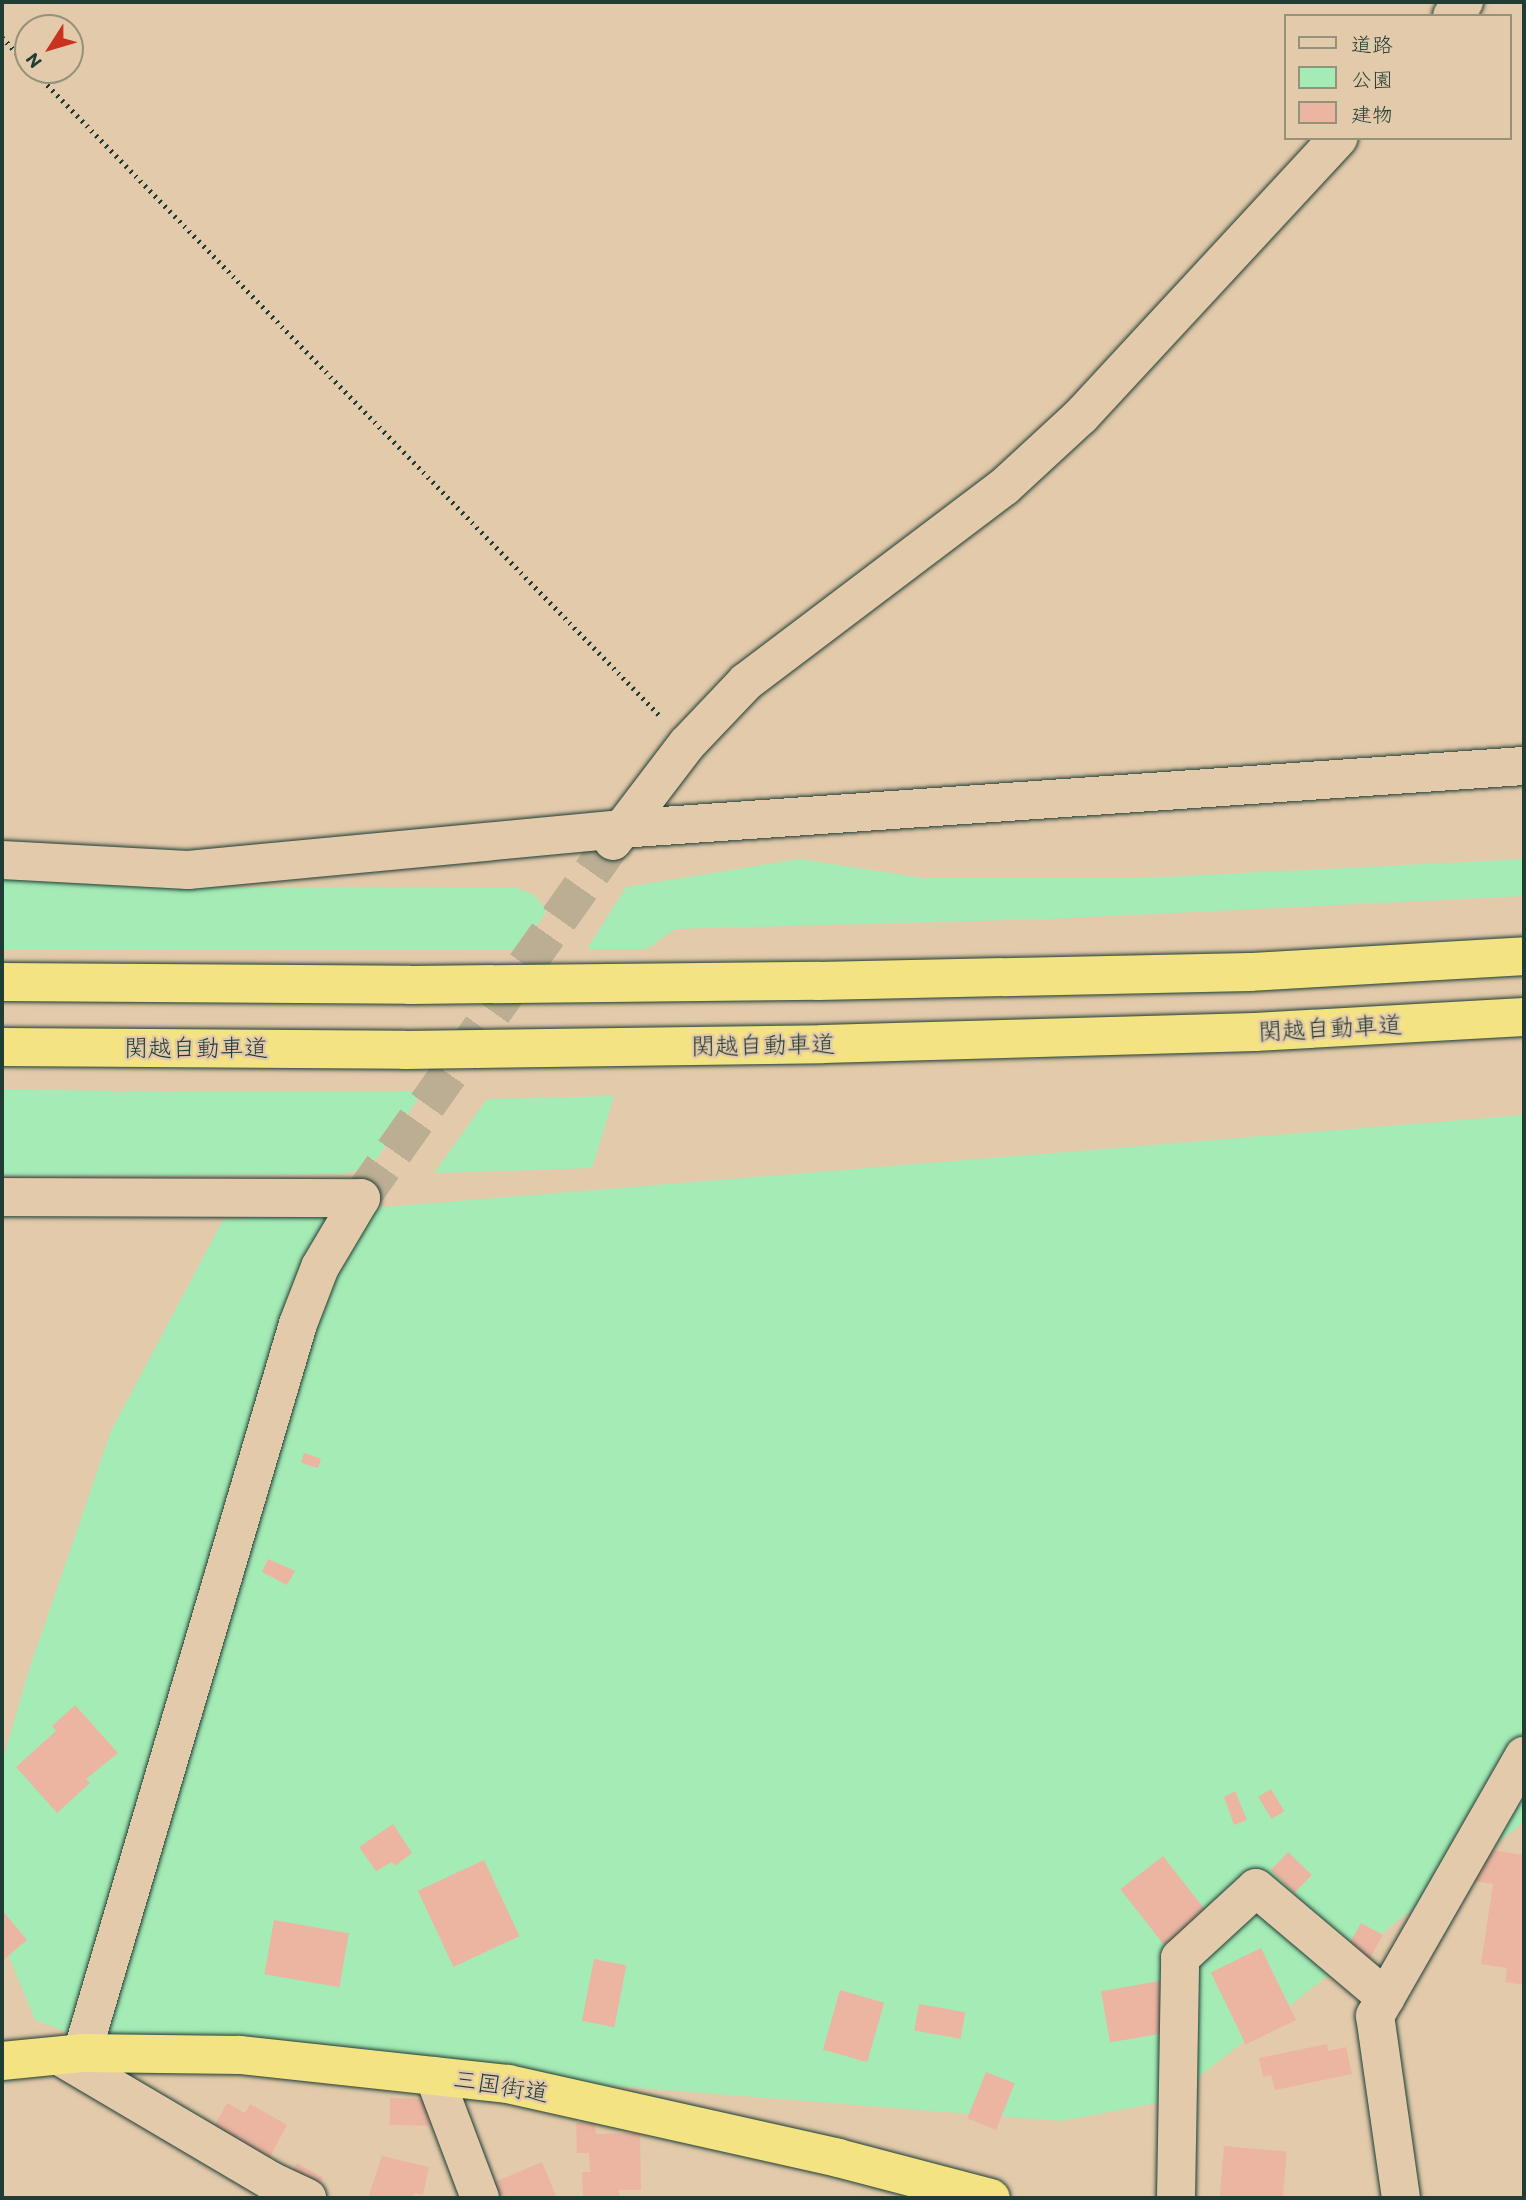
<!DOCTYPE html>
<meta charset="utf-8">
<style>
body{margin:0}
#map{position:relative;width:1526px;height:2200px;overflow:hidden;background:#e3caab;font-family:Itim,"Klee One",sans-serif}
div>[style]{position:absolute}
.green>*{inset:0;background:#a5ebb6}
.building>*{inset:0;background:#ecb5a2;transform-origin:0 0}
.minor-tunnel>*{height:38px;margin-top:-19px;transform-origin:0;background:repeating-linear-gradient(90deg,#bcae93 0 38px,transparent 0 57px)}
.path>*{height:4.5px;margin-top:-2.25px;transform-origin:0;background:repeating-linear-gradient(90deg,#1f3d34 0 2px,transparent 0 7px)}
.roads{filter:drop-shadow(0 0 2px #1f3d34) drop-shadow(0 0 2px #1f3d34)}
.minor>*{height:38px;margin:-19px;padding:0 19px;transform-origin:19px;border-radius:19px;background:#e3caab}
.highway>*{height:38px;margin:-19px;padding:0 19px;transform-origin:19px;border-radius:19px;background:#f4e382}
span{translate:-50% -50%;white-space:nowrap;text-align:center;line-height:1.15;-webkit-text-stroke:5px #e3caab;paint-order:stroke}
.street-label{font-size:24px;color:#1f3d34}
.frame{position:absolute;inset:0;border:4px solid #1f3d34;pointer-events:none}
.legend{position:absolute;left:1284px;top:14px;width:228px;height:126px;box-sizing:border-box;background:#e3caab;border:2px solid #95927b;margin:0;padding:9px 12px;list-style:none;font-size:21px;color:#1f3d34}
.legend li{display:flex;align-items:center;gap:14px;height:35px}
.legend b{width:35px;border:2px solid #95927b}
.north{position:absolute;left:14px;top:14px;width:70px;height:70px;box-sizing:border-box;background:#e3caab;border:2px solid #95927b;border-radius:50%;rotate:233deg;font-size:19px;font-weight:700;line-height:28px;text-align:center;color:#1f3d34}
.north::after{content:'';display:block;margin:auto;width:24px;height:32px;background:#c8321e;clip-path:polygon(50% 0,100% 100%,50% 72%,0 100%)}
</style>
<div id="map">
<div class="green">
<i style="clip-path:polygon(800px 859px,922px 878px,1143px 878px,1524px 859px,1524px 896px,1046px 919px,675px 929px,647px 949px,587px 949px,626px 887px)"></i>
<i style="clip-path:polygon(2px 877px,175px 887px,517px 888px,534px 895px,547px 910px,522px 950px,2px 950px)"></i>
<i style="clip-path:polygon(2px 1089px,181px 1092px,423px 1092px,371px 1167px,343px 1174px,20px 1176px,2px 1174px)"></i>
<i style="clip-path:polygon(614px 1096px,592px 1168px,434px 1173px,487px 1099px)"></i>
<i style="clip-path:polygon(1524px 1115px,1524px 1822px,1168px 2101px,1061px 2121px,104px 2046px,35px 2020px,5px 1947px,2px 1926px,2px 1762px,30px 1667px,111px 1431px,223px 1220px)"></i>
</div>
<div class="building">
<i style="left:304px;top:1453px;width:18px;height:10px;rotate:19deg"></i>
<i style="clip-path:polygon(268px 1559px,295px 1571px,287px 1585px,262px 1572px)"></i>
<i style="clip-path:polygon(75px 1705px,118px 1753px,86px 1779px,90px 1783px,57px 1813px,16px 1767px,56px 1731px,52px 1726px)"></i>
<i style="left:1271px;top:1789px;width:26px;height:15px;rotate:59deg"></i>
<i style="clip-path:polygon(1235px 1791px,1247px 1820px,1234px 1825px,1224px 1797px)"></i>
<i style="clip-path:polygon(393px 1824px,412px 1853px,395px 1866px,392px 1862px,376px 1871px,359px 1847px)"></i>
<i style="clip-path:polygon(1478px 1848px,1524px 1855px,1524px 1985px,1505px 1982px,1507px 1968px,1481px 1964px,1493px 1884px,1473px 1881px)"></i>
<i style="left:1288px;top:1852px;width:33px;height:25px;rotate:44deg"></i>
<i style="left:1163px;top:1856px;width:72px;height:54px;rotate:52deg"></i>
<i style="left:484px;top:1860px;width:84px;height:73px;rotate:65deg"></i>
<i style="clip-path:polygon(2px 1910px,27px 1940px,2px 1961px)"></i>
<i style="left:274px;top:1920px;width:76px;height:55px;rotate:10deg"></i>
<i style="left:1361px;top:1923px;width:25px;height:32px;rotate:29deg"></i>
<i style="left:1261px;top:1948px;width:80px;height:56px;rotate:64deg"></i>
<i style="left:594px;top:1959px;width:33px;height:63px;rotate:11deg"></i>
<i style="left:1165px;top:1980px;width:52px;height:65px;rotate:80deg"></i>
<i style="left:840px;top:1990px;width:46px;height:62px;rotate:16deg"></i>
<i style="left:919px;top:2004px;width:47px;height:27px;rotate:10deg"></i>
<i style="clip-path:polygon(1327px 2044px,1328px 2051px,1346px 2047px,1352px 2074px,1275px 2090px,1271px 2075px,1263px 2077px,1259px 2058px)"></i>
<i style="left:986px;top:2072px;width:31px;height:50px;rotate:22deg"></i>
<i style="left:390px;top:2098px;width:39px;height:27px;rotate:1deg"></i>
<i style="clip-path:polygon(227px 2103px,245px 2113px,250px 2104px,287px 2125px,263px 2170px,207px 2139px)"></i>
<i style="clip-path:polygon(576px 2123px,595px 2123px,596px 2134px,640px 2133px,641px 2190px,619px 2190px,620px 2198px,583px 2198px,582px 2172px,590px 2172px,589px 2153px,577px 2153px)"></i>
<i style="left:1224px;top:2146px;width:63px;height:52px;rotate:5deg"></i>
<i style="clip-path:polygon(382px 2156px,429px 2167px,423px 2195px,414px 2193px,413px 2198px,368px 2198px)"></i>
<i style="clip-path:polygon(542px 2162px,557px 2198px,496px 2198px,490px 2184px)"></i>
<i style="left:297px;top:2163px;width:30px;height:15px;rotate:30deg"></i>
</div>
<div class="minor-tunnel">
<i style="left:361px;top:1198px;width:431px;rotate:-54.7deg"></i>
</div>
<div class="path">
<i style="left:2px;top:37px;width:38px;rotate:47deg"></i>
<i style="left:33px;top:70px;width:903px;rotate:45.85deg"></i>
</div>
<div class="roads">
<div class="minor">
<i style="left:1452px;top:16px;width:18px;rotate:-49deg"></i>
<i style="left:613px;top:841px;width:122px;rotate:-52.7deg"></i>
<i style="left:687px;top:744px;width:86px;rotate:-46.4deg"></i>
<i style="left:746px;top:682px;width:323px;rotate:-37.1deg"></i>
<i style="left:1004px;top:487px;width:105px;rotate:-42.7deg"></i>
<i style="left:1081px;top:416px;width:379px;rotate:-47.2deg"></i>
<i style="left:2px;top:860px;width:186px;rotate:3.1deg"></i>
<i style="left:188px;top:870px;width:434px;rotate:-5.4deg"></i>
<i style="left:620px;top:829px;width:906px;rotate:-3.99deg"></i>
<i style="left:2px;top:1197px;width:359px;rotate:0.2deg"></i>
<i style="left:361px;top:1198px;width:80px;rotate:120.7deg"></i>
<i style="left:320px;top:1267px;width:61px;rotate:111.1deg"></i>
<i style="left:298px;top:1324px;width:760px;rotate:106.5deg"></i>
<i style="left:59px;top:2056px;width:246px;rotate:30.5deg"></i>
<i style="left:271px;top:2181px;width:40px;rotate:25deg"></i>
<i style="left:434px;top:2076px;width:130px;rotate:69.3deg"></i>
<i style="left:1176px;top:2198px;width:240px;rotate:-89deg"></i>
<i style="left:1180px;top:1958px;width:103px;rotate:-42.6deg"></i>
<i style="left:1256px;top:1888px;width:170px;rotate:40.2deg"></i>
<i style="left:1401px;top:2198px;width:184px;rotate:-98.1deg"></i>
<i style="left:1375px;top:2016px;width:300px;rotate:-60.2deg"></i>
</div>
<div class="highway">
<i style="left:2px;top:982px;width:408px;rotate:0.4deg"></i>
<i style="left:410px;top:985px;width:408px;rotate:-0.6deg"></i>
<i style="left:818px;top:981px;width:432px;rotate:-1.2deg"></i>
<i style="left:1250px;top:972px;width:274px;rotate:-3.3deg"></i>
<i style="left:2px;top:1047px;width:403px;rotate:0.4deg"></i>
<i style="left:405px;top:1050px;width:418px;rotate:-0.8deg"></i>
<i style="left:823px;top:1044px;width:432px;rotate:-1.6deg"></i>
<i style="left:1255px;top:1032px;width:269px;rotate:-3.2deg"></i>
<i style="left:2px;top:2061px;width:80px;rotate:-5.7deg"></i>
<i style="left:82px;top:2053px;width:158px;rotate:0.7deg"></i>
<i style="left:240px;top:2055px;width:270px;rotate:6.2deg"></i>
<i style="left:508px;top:2084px;width:338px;rotate:12.6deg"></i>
<i style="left:838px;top:2158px;width:158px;rotate:14.7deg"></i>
</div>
</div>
<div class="street-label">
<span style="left:1330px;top:1028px;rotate:-3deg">関越自動車道</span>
<span style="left:763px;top:1045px;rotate:-1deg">関越自動車道</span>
<span style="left:196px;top:1048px">関越自動車道</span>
<span style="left:501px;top:2086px;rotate:9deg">三国街道</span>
</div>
<div class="frame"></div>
<ul class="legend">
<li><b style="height:9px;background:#e3caab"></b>道路</li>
<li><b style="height:19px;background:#a5ebb6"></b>公園</li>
<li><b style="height:19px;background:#ecb5a2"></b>建物</li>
</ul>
<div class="north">N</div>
</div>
